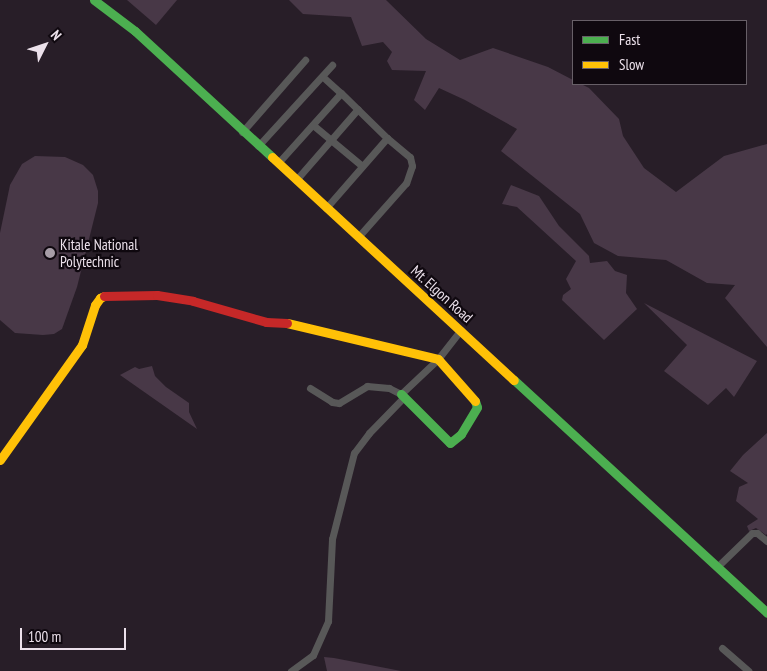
<!DOCTYPE html>
<style>
body{margin:0}
#map{position:relative;width:767px;height:671px;overflow:hidden;background:#281e28;font-family:"PT Sans Narrow",sans-serif}
div>[style]{position:absolute}
.green>*{inset:0;background:#483847}
.street>*{height:7px;margin:-3.5px;padding:0 3.5px;transform-origin:3.5px;border-radius:3.5px;background:#585858}
.fast>*{height:9px;margin:-4.5px;padding:0 4.5px;transform-origin:4.5px;border-radius:4.5px;background:#4caf50}
.slow>*{height:9px;margin:-4.5px;padding:0 4.5px;transform-origin:4.5px;border-radius:4.5px;background:#ffc107}
.jam>*{height:9px;margin:-4.5px;padding:0 4.5px;transform-origin:4.5px;border-radius:4.5px;background:#c62828}
.dots>*{width:14px;height:14px;translate:-50% -50%;box-sizing:border-box;border:2px solid #0f080f;border-radius:50%}
span{translate:-50% -50%;white-space:nowrap;text-align:center;line-height:1.15;-webkit-text-stroke:4.5px #0f080f;paint-order:stroke}
.poi-label{font-size:15px;color:#ece1eb}
.left{translate:0 -50%;text-align:left}
.street-label{font-size:15px;color:#ece1eb}
.legend{position:absolute;left:572px;top:20px;width:175px;height:65px;box-sizing:border-box;background:#0f080f;border:1px solid #675f67;margin:0;padding:6px 9px;list-style:none;font-size:15px;color:#ece1eb}
.legend li{display:flex;align-items:center;gap:10px;height:25px}
.legend b{width:25px;border:1px solid #675f67}
.north{position:absolute;left:20px;top:20px;width:50px;height:50px;-webkit-text-stroke:4px #0f080f;paint-order:stroke;rotate:49deg;font-size:14px;font-weight:700;line-height:20px;text-align:center;color:#ece1eb}
.north::after{content:'';display:block;margin:auto;width:18px;height:22px;background:#ece1eb;clip-path:polygon(50% 0,100% 100%,50% 72%,0 100%)}
.scale{position:absolute;left:20px;top:628px;width:106px;height:22px;box-sizing:border-box;border:2px solid #ece1eb;border-top:0;padding-left:6px;font-size:15px;line-height:18px;white-space:nowrap;color:#ece1eb;-webkit-text-stroke:4px #0f080f;paint-order:stroke}
</style>
<div id="map">
<div class="green">
<i style="clip-path:polygon(127px 0,177px 0,156px 25px)"></i>
<i style="clip-path:polygon(289px 0,386px 0,426px 39px,460px 60px,493px 48px,548px 67px,573px 80px,573px 84px,581px 84px,589px 88px,619px 119px,623px 136px,644px 168px,676px 192px,724px 156px,767px 144px,767px 347px,725px 298px,735px 285px,707px 283px,666px 260px,618px 256px,594px 243px,580px 214px,501px 151px,517px 129px,465px 100px,439px 88px,425px 110px,414px 100px,426px 71px,392px 70px,387px 61px,392px 52px,383px 42px,362px 46px,351px 17px,303px 14px)"></i>
<i style="clip-path:polygon(35px 156px,65px 157px,83px 165px,93px 175px,98px 191px,98px 203px,77px 287px,62px 329px,54px 334px,43px 335px,15px 333px,0 320px,0 233px,10px 185px,22px 164px)"></i>
<i style="clip-path:polygon(511px 185px,539px 196px,559px 226px,589px 256px,590px 263px,607px 261px,615px 271px,627px 275px,626px 293px,637px 309px,604px 340px,562px 300px,563px 295px,571px 289px,566px 279px,576px 261px,517px 207px,502px 204px)"></i>
<i style="clip-path:polygon(644px 303px,757px 361px,734px 397px,726px 388px,708px 405px,664px 371px,687px 345px)"></i>
<i style="clip-path:polygon(152px 366px,155px 376px,166px 387px,189px 403px,189px 412px,197px 429px,120px 375px,135px 367px,139px 369px)"></i>
<i style="clip-path:polygon(767px 433px,767px 534px,766px 535px,756px 528px,749px 531px,747px 526px,758px 519px,736px 501px,739px 487px,748px 483px,730px 471px,743px 455px)"></i>
<i style="clip-path:polygon(324px 657px,334px 658px,401px 671px,327px 671px)"></i>
</div>
<div class="street">
<i style="left:323px;top:77px;width:24px;rotate:42deg"></i>
<i style="left:313px;top:125px;width:62px;rotate:39.8deg"></i>
<i style="left:242px;top:132px;width:96px;rotate:-48.8deg"></i>
<i style="left:258px;top:146px;width:110px;rotate:-47.6deg"></i>
<i style="left:278px;top:163px;width:94px;rotate:-48deg"></i>
<i style="left:341px;top:93px;width:64px;rotate:44.4deg"></i>
<i style="left:387px;top:138px;width:30px;rotate:40deg"></i>
<i style="left:410px;top:157px;width:9px;rotate:77deg"></i>
<i style="left:412px;top:166px;width:18px;rotate:109deg"></i>
<i style="left:406px;top:183px;width:71px;rotate:131.6deg"></i>
<i style="left:296px;top:180px;width:94px;rotate:-48.9deg"></i>
<i style="left:326px;top:208px;width:93px;rotate:-48.9deg"></i>
<i style="left:310px;top:388px;width:26px;rotate:32deg"></i>
<i style="left:332px;top:402px;width:7px;rotate:8deg"></i>
<i style="left:339px;top:403px;width:33px;rotate:-31deg"></i>
<i style="left:367px;top:386px;width:22px;rotate:5deg"></i>
<i style="left:389px;top:388px;width:13px;rotate:27deg"></i>
<i style="left:401px;top:394px;width:51px;rotate:-43.4deg"></i>
<i style="left:438px;top:359px;width:37px;rotate:-52deg"></i>
<i style="left:718px;top:566px;width:47px;rotate:-44.1deg"></i>
<i style="left:752px;top:533px;width:5px"></i>
<i style="left:757px;top:533px;width:13px;rotate:39deg"></i>
<i style="left:722px;top:648px;width:35px;rotate:41deg"></i>
<i style="left:291px;top:671px;width:27px;rotate:-36deg"></i>
<i style="left:313px;top:655px;width:37px;rotate:-66deg"></i>
<i style="left:328px;top:621px;width:82px;rotate:-87.2deg"></i>
<i style="left:332px;top:539px;width:89px;rotate:-75.7deg"></i>
<i style="left:354px;top:453px;width:25px;rotate:-53deg"></i>
<i style="left:369px;top:433px;width:50px;rotate:-45.8deg"></i>
</div>
<div class="fast">
<i style="left:94px;top:0;width:51px;rotate:37.1deg"></i>
<i style="left:135px;top:31px;width:186px;rotate:42.6deg"></i>
<i style="left:514px;top:380px;width:344px;rotate:42.6deg"></i>
<i style="left:401px;top:394px;width:69px;rotate:45deg"></i>
<i style="left:450px;top:443px;width:14px;rotate:-39deg"></i>
<i style="left:461px;top:434px;width:31px;rotate:-59deg"></i>
<i style="left:477px;top:407px;width:6px;rotate:-108deg"></i>
</div>
<div class="slow">
<i style="left:272px;top:157px;width:329px;rotate:42.7deg"></i>
<i style="left:287px;top:323px;width:155px;rotate:13.4deg"></i>
<i style="left:438px;top:359px;width:56px;rotate:48.6deg"></i>
<i style="left:0;top:460px;width:141px;rotate:-54.5deg"></i>
<i style="left:82px;top:345px;width:42px;rotate:-72deg"></i>
<i style="left:95px;top:305px;width:9px;rotate:-54deg"></i>
<i style="left:100px;top:298px;width:4px;rotate:-27deg"></i>
</div>
<div class="jam">
<i style="left:104px;top:296px;width:53px;rotate:-1.1deg"></i>
<i style="left:157px;top:295px;width:36px;rotate:9deg"></i>
<i style="left:193px;top:301px;width:76px;rotate:16deg"></i>
<i style="left:266px;top:322px;width:21px;rotate:3deg"></i>
</div>
<div class="dots">
<i style="left:50px;top:253px;background:#a79da7"></i>
</div>
<div class="poi-label">
<span class="left" style="left:60px;top:253px">Kitale National<br>Polytechnic</span>
</div>
<div class="street-label">
<span style="left:442px;top:294px;rotate:42deg">Mt. Elgon Road</span>
</div>
<ul class="legend">
<li><b style="height:6px;background:#4caf50"></b>Fast</li>
<li><b style="height:6px;background:#ffc107"></b>Slow</li>
</ul>
<div class="north">N</div>
<div class="scale">100 m</div>
</div>
